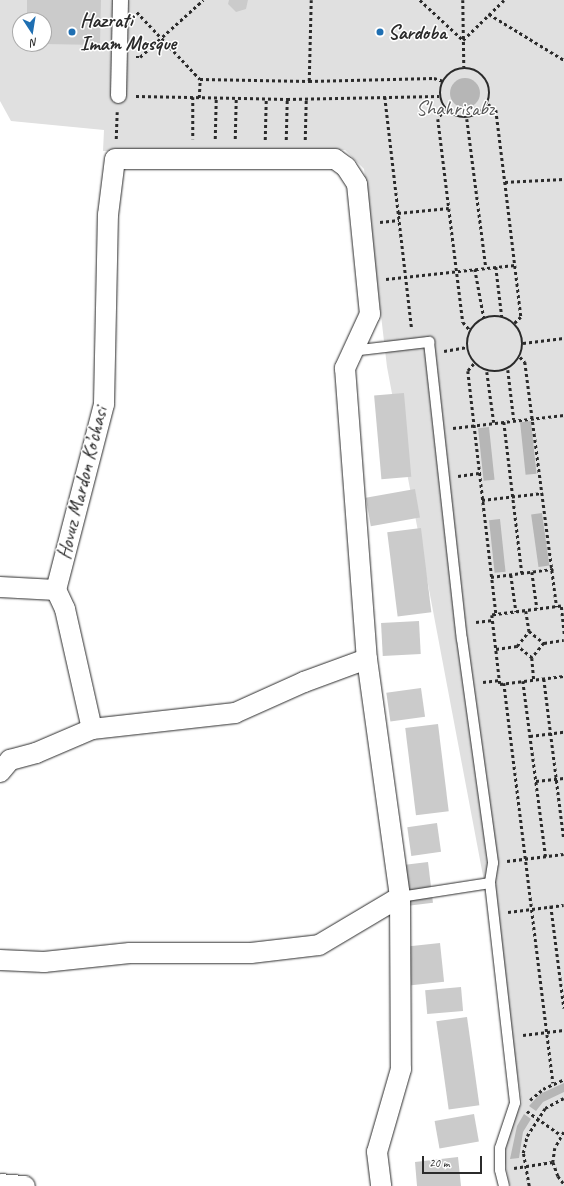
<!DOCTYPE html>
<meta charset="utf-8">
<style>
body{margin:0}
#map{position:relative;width:564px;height:1186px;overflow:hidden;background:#fff;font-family:Caveat,sans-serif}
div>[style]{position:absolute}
.green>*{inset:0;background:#e0e0e0}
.water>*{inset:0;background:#b6b6b6;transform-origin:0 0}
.round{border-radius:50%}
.building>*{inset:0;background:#cbcbcb;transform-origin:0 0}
.path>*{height:2.5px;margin-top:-1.25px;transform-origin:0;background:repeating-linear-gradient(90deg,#2b2b2b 0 3px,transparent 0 6px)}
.path>.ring{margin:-1.25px;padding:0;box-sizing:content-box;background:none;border:2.5px solid #2b2b2b;border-radius:50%}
.roads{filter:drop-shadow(0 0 1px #2b2b2b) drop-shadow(0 0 1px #2b2b2b)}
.service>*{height:10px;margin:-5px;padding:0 5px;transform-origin:5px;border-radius:5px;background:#fff}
.pedestrian>*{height:15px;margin:-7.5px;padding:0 7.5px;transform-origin:7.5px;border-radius:7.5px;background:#fff}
.minor>*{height:20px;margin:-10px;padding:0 10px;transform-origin:10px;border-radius:10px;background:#fff}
.dots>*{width:11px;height:11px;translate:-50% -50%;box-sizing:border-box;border:2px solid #fff;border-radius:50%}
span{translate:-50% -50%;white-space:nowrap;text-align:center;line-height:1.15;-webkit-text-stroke:3px #fff;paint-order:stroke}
.poi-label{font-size:20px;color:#2b2b2b;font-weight:700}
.left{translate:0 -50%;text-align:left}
.park-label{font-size:20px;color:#585858}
.street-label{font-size:20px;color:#2b2b2b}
.north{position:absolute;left:12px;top:12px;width:40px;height:40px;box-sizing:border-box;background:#fff;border:1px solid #aaa;border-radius:50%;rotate:168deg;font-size:11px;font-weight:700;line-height:16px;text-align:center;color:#2b2b2b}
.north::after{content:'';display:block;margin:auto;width:14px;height:18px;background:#1f6fb2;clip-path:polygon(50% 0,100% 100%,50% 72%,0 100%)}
.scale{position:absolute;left:422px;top:1156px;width:60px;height:18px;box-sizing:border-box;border:2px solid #2b2b2b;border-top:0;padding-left:5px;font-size:12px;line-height:14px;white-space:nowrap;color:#2b2b2b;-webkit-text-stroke:3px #fff;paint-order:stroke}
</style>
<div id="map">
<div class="green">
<i style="clip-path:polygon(evenodd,0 0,564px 0,564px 1186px,510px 1186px,504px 1158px,510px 1129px,522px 1102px,487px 897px,387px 367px,364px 169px,345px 150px,103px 151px,104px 130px,11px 121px,0 101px,0 0,20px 20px,44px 20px,44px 44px,20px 44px,20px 20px)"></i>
</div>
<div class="water">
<i class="round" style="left:450px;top:78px;width:30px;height:30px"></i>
<i style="left:531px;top:421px;width:53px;height:11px;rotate:84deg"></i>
<i style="left:489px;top:427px;width:53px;height:11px;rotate:84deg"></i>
<i style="left:542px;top:513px;width:53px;height:11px;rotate:82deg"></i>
<i style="left:500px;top:519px;width:53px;height:11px;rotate:84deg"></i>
<i style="clip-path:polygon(564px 1083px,564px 1092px,543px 1102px,536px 1111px,529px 1106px,540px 1094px)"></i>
<i style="clip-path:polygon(524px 1114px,531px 1119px,523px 1132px,519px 1158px,510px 1159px,517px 1126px)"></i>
</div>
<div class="building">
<i style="clip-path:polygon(27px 0,101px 0,100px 45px,44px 44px,44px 20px,27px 20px)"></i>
<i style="clip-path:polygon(229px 0,248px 0,246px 9px,236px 12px,228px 4px)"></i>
<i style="left:404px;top:393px;width:84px;height:30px;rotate:85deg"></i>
<i style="left:415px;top:489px;width:29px;height:50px;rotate:80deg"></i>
<i style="left:421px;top:528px;width:85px;height:34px;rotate:83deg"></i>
<i style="left:419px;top:621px;width:33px;height:38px;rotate:87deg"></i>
<i style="left:421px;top:688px;width:29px;height:35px;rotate:82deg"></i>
<i style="left:438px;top:724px;width:88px;height:33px;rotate:83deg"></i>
<i style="left:437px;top:823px;width:29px;height:30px;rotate:82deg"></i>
<i style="left:428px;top:862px;width:41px;height:29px;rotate:83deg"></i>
<i style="left:440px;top:943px;width:39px;height:33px;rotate:84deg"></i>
<i style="left:461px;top:987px;width:24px;height:36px;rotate:85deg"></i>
<i style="left:467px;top:1017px;width:89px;height:31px;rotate:82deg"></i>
<i style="left:474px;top:1114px;width:28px;height:40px;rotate:80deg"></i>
<i style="clip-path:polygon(458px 1157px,461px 1186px,417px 1186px,415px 1162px)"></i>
</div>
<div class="path">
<i style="left:420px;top:0;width:59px;rotate:42.9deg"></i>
<i style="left:463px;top:40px;width:57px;rotate:-44.3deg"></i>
<i style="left:463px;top:0;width:67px;rotate:89.1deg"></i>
<i style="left:137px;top:12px;width:92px;rotate:46.8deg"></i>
<i style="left:200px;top:79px;width:109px;rotate:1.1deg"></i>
<i style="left:309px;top:81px;width:125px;rotate:-1.4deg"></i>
<i style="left:434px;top:78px;width:9px;rotate:18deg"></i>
<i style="left:489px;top:14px;width:88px;rotate:31.5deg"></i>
<i style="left:136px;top:57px;width:4px"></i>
<i style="left:140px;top:57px;width:85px;rotate:-42.1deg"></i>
<i class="ring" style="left:440px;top:68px;width:47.5px;height:47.5px"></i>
<i style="left:309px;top:81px;width:81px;rotate:-88.6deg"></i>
<i style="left:136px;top:96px;width:151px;rotate:1.1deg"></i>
<i style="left:287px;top:99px;width:152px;rotate:-1.1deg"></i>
<i style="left:193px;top:97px;width:42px;rotate:90deg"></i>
<i style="left:385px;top:97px;width:234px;rotate:83.4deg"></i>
<i style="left:199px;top:98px;width:19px;rotate:-87deg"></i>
<i style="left:488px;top:104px;width:10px;rotate:37deg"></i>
<i style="left:496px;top:110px;width:73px;rotate:82.9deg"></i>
<i style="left:505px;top:182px;width:136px;rotate:83.2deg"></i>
<i style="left:521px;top:317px;width:10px;rotate:135deg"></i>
<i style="left:445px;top:109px;width:12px;rotate:125deg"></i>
<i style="left:438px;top:119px;width:205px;rotate:83deg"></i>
<i style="left:463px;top:322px;width:11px;rotate:49deg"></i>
<i style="left:467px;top:119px;width:150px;rotate:82.7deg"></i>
<i style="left:116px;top:139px;width:27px;rotate:-88deg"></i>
<i style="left:215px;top:139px;width:41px;rotate:-88.6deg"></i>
<i style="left:235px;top:139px;width:41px;rotate:-88.6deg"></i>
<i style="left:265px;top:140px;width:41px;rotate:-88.6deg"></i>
<i style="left:286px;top:140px;width:41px;rotate:-88.6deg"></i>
<i style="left:305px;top:140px;width:41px;rotate:-88.6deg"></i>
<i style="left:505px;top:182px;width:59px;rotate:-2.9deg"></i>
<i style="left:398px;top:213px;width:51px;rotate:-5.6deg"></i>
<i style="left:380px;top:222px;width:19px;rotate:-6deg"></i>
<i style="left:496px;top:267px;width:50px;rotate:83.2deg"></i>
<i style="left:475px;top:269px;width:50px;rotate:79.6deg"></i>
<i style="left:386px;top:279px;width:130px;rotate:-6.2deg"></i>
<i class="ring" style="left:467px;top:316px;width:53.5px;height:53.5px"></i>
<i style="left:523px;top:343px;width:41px;rotate:-7deg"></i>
<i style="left:444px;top:351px;width:22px;rotate:-10deg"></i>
<i style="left:520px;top:357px;width:7px;rotate:45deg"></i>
<i style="left:525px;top:362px;width:247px;rotate:82.6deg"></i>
<i style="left:474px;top:364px;width:9px;rotate:131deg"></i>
<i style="left:468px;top:371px;width:245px;rotate:83.4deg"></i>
<i style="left:508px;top:370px;width:50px;rotate:83.2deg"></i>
<i style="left:487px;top:372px;width:51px;rotate:82.2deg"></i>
<i style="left:504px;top:422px;width:152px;rotate:83.2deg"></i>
<i style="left:453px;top:428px;width:112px;rotate:-6.7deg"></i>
<i style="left:458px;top:476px;width:21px;rotate:-8deg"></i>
<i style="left:482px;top:500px;width:61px;rotate:-6.5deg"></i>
<i style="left:532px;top:572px;width:37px;rotate:82deg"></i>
<i style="left:511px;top:575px;width:37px;rotate:82deg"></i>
<i style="left:491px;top:577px;width:63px;rotate:-7.4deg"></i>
<i style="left:526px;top:611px;width:20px;rotate:81deg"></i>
<i style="left:476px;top:622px;width:17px;rotate:-7deg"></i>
<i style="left:564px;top:634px;width:28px;rotate:-96deg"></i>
<i style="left:561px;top:606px;width:70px;rotate:172.6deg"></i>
<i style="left:492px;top:615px;width:69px;rotate:83.4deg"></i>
<i style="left:500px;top:684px;width:64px;rotate:-7.1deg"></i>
<i style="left:544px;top:643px;width:20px;rotate:-9deg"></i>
<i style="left:496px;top:649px;width:21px;rotate:-8deg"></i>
<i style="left:532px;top:658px;width:19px;rotate:-141deg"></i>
<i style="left:517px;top:646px;width:19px;rotate:-51deg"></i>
<i style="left:529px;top:631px;width:19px;rotate:39deg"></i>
<i style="left:544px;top:643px;width:19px;rotate:129deg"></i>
<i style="left:532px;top:658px;width:22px;rotate:85deg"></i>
<i style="left:544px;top:679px;width:161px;rotate:82.9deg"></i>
<i style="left:523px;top:681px;width:177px;rotate:82.6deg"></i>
<i style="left:483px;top:682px;width:17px;rotate:-7deg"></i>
<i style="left:504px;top:683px;width:403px;rotate:83deg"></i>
<i style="left:530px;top:736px;width:34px;rotate:-7deg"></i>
<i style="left:536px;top:781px;width:28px;rotate:-6deg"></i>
<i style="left:507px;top:861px;width:57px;rotate:-7deg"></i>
<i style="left:551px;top:906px;width:103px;rotate:82.7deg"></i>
<i style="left:508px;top:912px;width:56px;rotate:-7.1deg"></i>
<i style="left:523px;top:1035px;width:41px;rotate:-7deg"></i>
<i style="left:530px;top:1100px;width:17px;rotate:-40deg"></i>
<i style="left:543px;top:1089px;width:23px;rotate:-25deg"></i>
<i style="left:527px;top:1111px;width:42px;rotate:35.2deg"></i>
<i style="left:564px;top:1132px;width:18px;rotate:119deg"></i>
<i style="left:555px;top:1148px;width:14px;rotate:98deg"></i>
<i style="left:553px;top:1162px;width:15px;rotate:70deg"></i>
<i style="left:558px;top:1176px;width:10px;rotate:53deg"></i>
<i style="left:514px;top:1168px;width:39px;rotate:-9deg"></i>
<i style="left:529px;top:1186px;width:34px;rotate:-100deg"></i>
<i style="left:523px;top:1153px;width:17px;rotate:-77deg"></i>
<i style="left:527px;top:1136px;width:33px;rotate:-57deg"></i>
<i style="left:545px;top:1108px;width:21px;rotate:-28deg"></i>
</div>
<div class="roads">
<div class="service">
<i style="left:352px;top:351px;width:78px;rotate:-6.7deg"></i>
<i style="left:429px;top:342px;width:299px;rotate:83.7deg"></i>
<i style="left:462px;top:639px;width:226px;rotate:82.1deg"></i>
<i style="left:493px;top:863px;width:20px;rotate:99deg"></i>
<i style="left:490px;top:883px;width:91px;rotate:171.2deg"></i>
<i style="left:490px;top:883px;width:221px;rotate:83.5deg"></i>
<i style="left:515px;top:1103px;width:47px;rotate:108.4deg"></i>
<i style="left:500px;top:1148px;width:22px;rotate:90deg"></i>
<i style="left:500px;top:1170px;width:16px;rotate:76deg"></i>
</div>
<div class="pedestrian">
<i style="left:118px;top:95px;width:95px;rotate:-88.8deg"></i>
</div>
<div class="minor">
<i style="left:0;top:587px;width:56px;rotate:3.1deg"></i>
<i style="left:92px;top:729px;width:123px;rotate:-102.7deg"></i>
<i style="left:65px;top:609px;width:21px;rotate:-115deg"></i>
<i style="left:56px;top:590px;width:192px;rotate:-75.5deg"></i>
<i style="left:104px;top:404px;width:189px;rotate:-88.8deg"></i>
<i style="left:108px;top:215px;width:56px;rotate:-82.9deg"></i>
<i style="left:115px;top:159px;width:220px"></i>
<i style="left:335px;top:159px;width:14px;rotate:36deg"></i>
<i style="left:346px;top:167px;width:20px;rotate:57deg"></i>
<i style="left:357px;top:184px;width:131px;rotate:84.3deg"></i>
<i style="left:370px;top:314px;width:60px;rotate:114.8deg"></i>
<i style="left:345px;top:368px;width:292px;rotate:85.7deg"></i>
<i style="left:367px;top:659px;width:240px;rotate:82.1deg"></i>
<i style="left:400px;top:897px;width:172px;rotate:89.7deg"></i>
<i style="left:401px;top:1069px;width:86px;rotate:106.1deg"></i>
<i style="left:377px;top:1152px;width:34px;rotate:83deg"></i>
<i style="left:0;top:772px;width:16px;rotate:-50deg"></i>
<i style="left:10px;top:760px;width:27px;rotate:-15deg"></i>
<i style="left:36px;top:753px;width:61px;rotate:-23.2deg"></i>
<i style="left:92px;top:729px;width:144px;rotate:-6.4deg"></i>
<i style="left:235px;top:713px;width:76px;rotate:-24.2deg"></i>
<i style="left:304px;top:682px;width:67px;rotate:-20.1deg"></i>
<i style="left:0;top:960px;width:44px;rotate:2.6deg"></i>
<i style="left:44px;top:962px;width:86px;rotate:-6deg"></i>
<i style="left:130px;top:953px;width:121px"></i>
<i style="left:251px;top:953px;width:68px;rotate:-6.7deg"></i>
<i style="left:319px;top:945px;width:94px;rotate:-30.7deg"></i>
<i style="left:0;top:1184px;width:25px;rotate:5deg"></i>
</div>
</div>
<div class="dots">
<i style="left:72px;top:32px;background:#1f6fb2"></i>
<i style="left:380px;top:32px;background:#1f6fb2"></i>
</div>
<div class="poi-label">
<span class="left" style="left:80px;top:32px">Hazrati<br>Imam Mosque</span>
<span class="left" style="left:388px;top:32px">Sardoba</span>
</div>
<div class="park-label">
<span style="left:455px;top:108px">Shahrisabz</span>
</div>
<div class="street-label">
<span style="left:82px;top:483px;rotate:-76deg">Hovuz Mardon Ko’chasi</span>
</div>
<div class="north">N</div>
<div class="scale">20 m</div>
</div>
